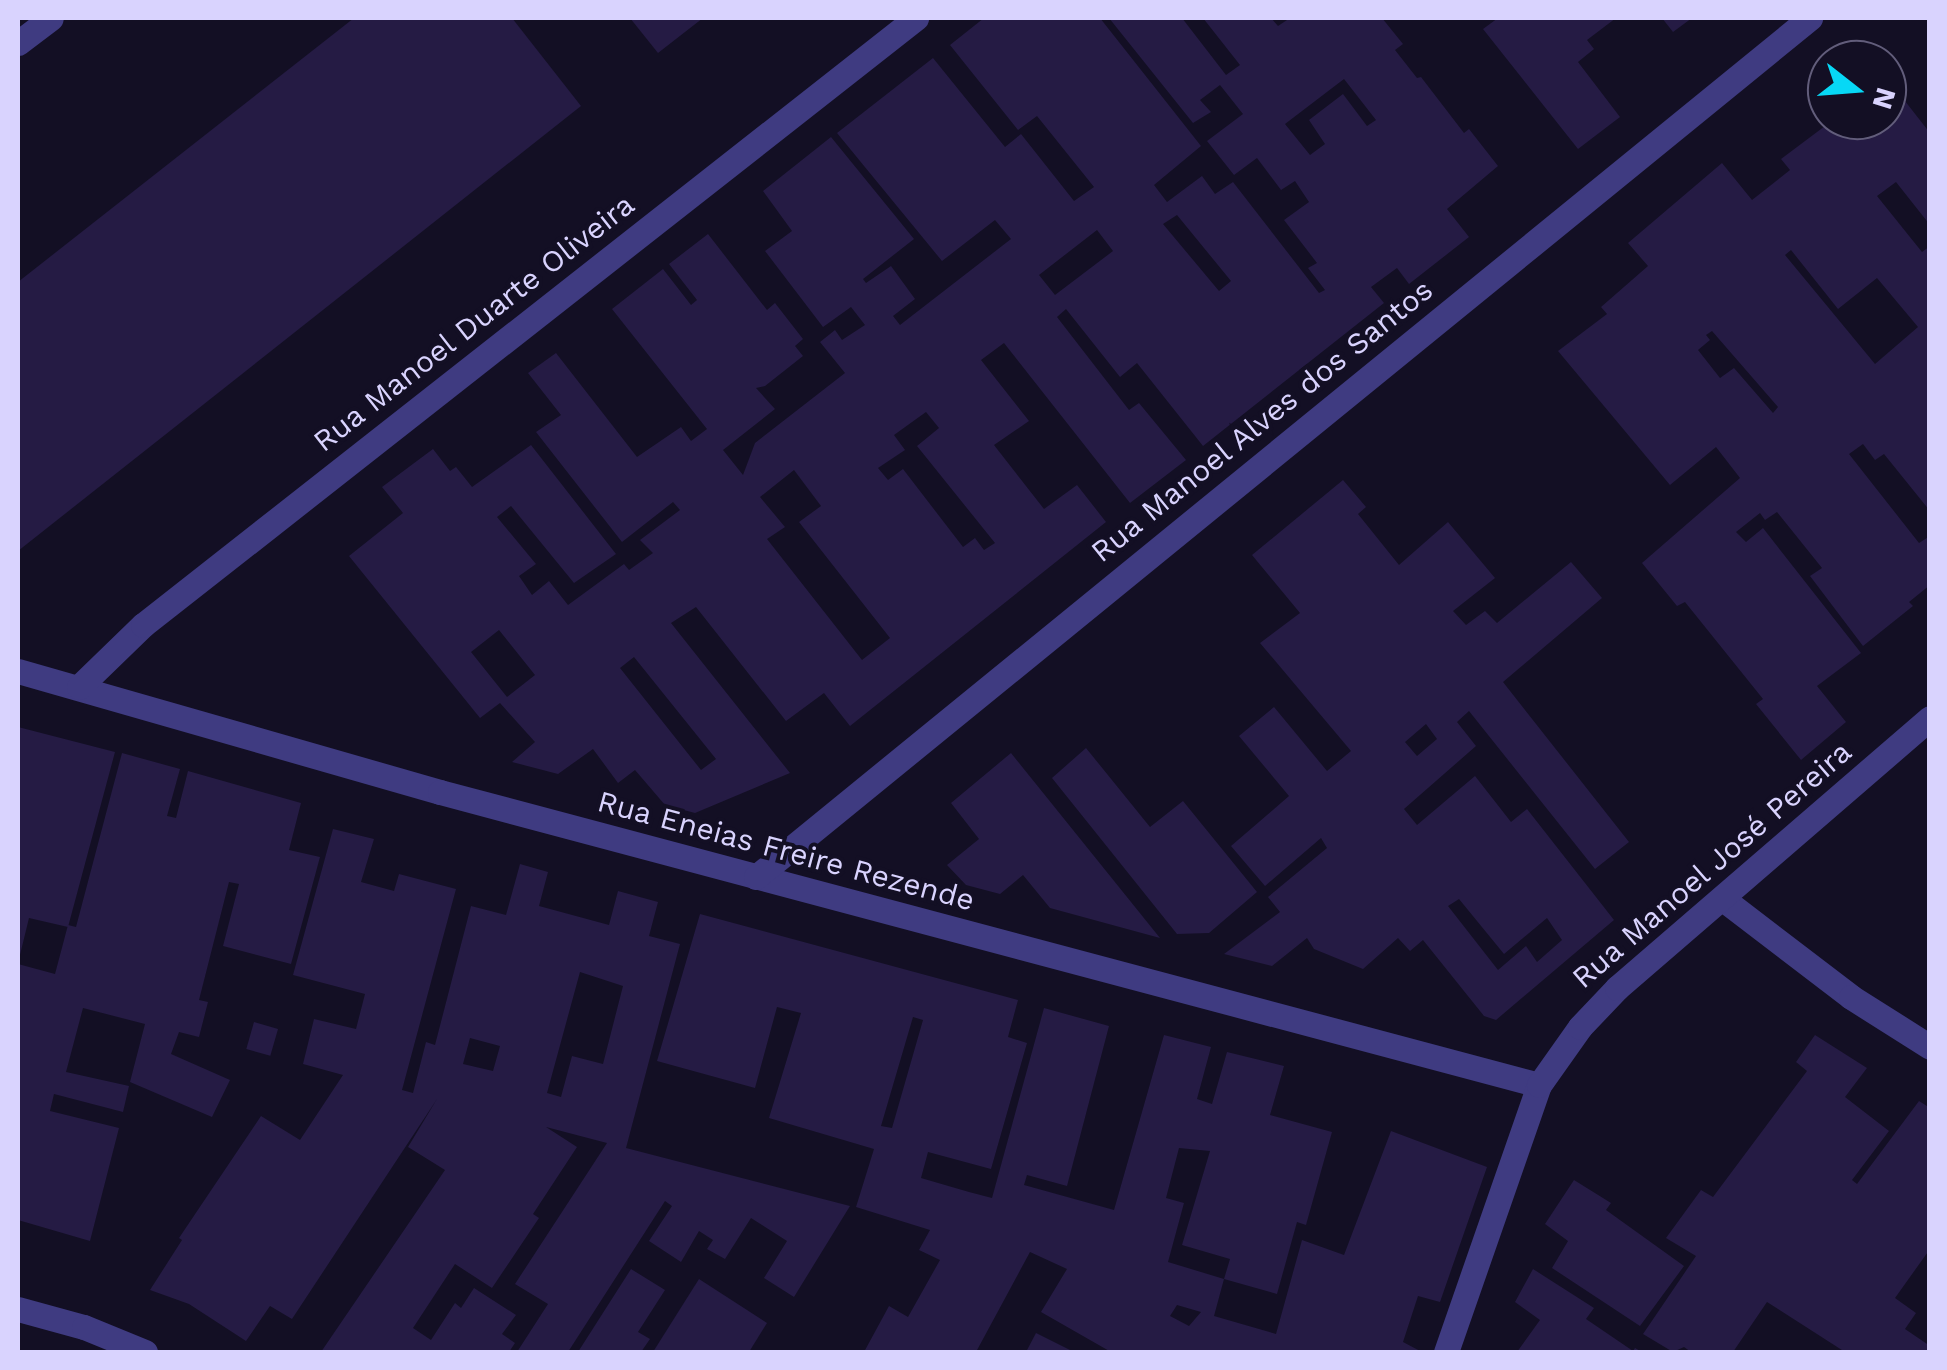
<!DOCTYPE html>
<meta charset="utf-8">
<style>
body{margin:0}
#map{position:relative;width:1947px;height:1370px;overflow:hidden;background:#130f24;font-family:"Work Sans",sans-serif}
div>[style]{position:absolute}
.building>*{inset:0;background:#251b44;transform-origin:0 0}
.minor>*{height:25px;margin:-12.5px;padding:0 12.5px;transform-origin:12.5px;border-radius:12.5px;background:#3f3b81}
span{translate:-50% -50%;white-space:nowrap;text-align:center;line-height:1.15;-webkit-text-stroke:8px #130f24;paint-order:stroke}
.street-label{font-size:30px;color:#d9d3fe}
.frame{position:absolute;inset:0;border:20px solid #d9d3fe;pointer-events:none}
.north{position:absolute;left:1807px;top:40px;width:100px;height:100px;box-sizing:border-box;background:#130f24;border:2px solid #625d7b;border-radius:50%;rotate:107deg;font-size:28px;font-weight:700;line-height:40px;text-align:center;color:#d9d3fe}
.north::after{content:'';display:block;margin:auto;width:35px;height:45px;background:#07d8f6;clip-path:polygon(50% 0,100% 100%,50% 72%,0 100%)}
</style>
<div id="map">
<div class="building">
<i style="clip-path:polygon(354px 18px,512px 18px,581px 106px,18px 551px,18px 282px)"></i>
<i style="clip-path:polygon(630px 18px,703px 18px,658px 53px)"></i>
<i style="clip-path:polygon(evenodd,984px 18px,1100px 18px,1201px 146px,1154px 185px,1167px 202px,1202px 176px,1215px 194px,1233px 182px,1319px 293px,1325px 290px,1308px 268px,1317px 263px,1284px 220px,1309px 202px,1295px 181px,1281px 190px,1257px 158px,1234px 175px,1207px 141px,1243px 114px,1220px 85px,1200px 100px,1211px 112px,1193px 123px,1109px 18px,1182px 18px,1226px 75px,1240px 65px,1203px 18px,1271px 18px,1278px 26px,1290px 18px,1382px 18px,1403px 44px,1395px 50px,1417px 78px,1421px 77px,1464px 133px,1469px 129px,1498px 166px,1447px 209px,1469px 237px,1409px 284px,1397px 268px,1371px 287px,1384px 303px,1203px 446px,1137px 363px,1120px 377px,1066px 309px,1057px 317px,1129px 410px,1139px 403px,1186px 460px,1130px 503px,1004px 343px,981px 360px,1029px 421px,994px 445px,1044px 509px,1077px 485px,1106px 522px,850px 726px,824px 693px,786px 721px,696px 607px,671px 623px,790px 773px,695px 813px,665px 805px,635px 770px,618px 783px,593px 749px,558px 774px,512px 762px,535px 742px,500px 703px,480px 718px,349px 556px,403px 513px,382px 487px,433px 449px,450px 471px,456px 467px,472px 487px,531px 445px,616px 554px,574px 583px,511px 506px,497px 517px,536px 564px,519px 576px,532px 595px,549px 581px,568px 605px,624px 564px,629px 570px,653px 553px,640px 540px,680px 510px,673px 502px,622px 542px,536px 432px,561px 415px,528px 373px,556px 353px,637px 457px,681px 427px,691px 441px,707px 429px,612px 309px,663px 269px,691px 305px,697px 300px,669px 264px,708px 234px,767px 310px,775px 303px,803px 339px,795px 346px,803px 356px,765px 386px,756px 388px,775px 409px,723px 450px,743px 475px,755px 443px,845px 373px,820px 342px,835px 330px,842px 340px,865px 325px,851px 307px,823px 327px,765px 251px,792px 231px,763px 191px,831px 137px,914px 239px,863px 279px,866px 283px,891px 266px,915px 299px,893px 316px,900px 325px,1011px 239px,995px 220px,942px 261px,837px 133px,933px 58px,1005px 147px,1021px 134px,1074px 201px,1094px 187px,1037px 116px,1018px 130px,950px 45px,984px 18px,1344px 79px,1376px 120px,1367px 126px,1343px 94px,1309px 120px,1325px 144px,1310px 155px,1285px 124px,1344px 79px,984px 18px,1177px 215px,1231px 281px,1219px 291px,1163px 224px,1177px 215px,984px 18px,1097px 230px,1113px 251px,1055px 295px,1039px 275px,1097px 230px,984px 18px,926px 412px,939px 428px,917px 446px,995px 543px,984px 550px,975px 538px,963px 547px,903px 469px,888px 480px,878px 468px,905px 450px,894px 435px,926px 412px,984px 18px,794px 470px,821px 506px,799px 522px,890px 638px,862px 660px,767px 539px,785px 527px,760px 497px,794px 470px,984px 18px,499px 630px,535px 675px,507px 697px,471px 652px,499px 630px,984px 18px,634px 657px,716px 759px,701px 770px,620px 668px,634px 657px)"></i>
<i style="clip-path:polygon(1498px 18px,1616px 18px,1587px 40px,1594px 49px,1578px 62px,1620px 117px,1578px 149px,1483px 29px)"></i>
<i style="clip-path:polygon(1662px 18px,1692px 18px,1673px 32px)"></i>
<i style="clip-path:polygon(1865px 49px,1873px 60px,1850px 60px)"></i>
<i style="clip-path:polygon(evenodd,1887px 78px,1930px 133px,1930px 225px,1896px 182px,1877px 196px,1922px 252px,1930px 246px,1930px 511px,1884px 454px,1875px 460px,1863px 444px,1849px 454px,1919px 543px,1930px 536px,1930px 585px,1909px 602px,1913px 606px,1863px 646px,1810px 576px,1822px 568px,1777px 512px,1765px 520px,1760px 513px,1736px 532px,1746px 542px,1763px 528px,1861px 653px,1817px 686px,1846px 722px,1801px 760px,1756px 704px,1763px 699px,1685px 602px,1677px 606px,1642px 563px,1740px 478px,1716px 447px,1670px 485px,1558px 351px,1607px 314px,1601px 307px,1648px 266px,1628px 243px,1722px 163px,1752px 200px,1790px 170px,1781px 159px,1833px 120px,1887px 120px,1887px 78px,1791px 250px,1838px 309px,1877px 278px,1918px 327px,1875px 364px,1785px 255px,1791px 250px,1887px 78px,1712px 331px,1778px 407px,1773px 413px,1734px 368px,1720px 378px,1698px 350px,1710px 340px,1706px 335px,1712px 331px)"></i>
<i style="clip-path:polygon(evenodd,1343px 480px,1366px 507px,1358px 514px,1399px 565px,1448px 522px,1495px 578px,1453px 611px,1466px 625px,1485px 611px,1497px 623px,1571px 562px,1602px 598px,1503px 682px,1629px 842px,1595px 869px,1469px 711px,1457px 722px,1476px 746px,1404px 809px,1417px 825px,1475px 776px,1511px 822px,1527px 809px,1614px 920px,1496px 1020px,1484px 1016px,1423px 940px,1410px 951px,1398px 938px,1363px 969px,1314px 949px,1307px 938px,1272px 966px,1224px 954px,1280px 912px,1268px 897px,1327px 848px,1321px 838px,1265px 886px,1231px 846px,1289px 796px,1239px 736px,1274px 707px,1327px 771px,1351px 751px,1260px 643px,1300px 613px,1252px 555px,1343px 480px,1426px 724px,1437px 739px,1417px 756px,1405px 742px,1426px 724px,1343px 480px,1459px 899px,1504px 954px,1547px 918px,1562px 940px,1537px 962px,1526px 946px,1498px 970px,1448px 906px,1459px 899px)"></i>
<i style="clip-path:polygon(18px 727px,115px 752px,68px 927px,29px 918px,19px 959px)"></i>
<i style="clip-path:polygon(1086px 748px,1150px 827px,1183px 801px,1257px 892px,1209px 933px,1177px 934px,1052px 778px)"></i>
<i style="clip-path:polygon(122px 753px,180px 769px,167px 816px,176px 818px,188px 771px,301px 803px,289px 850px,320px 857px,291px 964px,223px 946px,239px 884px,229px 882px,199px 1000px,208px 1002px,199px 1037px,179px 1032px,171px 1054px,230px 1080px,212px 1117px,130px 1082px,145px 1024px,83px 1008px,66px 1072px,129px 1086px,123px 1112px,54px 1094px,50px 1111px,119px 1128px,90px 1241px,18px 1220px,18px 964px,55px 974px,68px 925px,76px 927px)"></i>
<i style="clip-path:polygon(1011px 753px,1160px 938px,1050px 908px,1023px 875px,1000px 894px,966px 885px,947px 865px,979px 839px,951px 803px)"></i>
<i style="clip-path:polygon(evenodd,333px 829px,374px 839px,361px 882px,394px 891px,399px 874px,456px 889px,402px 1090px,413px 1093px,426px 1042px,435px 1045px,471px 906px,506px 915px,520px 864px,548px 872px,539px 906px,609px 925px,618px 891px,658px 902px,649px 936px,680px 944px,626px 1148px,850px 1206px,794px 1297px,764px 1278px,787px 1241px,751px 1218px,725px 1259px,707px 1249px,713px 1240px,699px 1231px,681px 1262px,649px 1241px,672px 1206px,665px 1201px,568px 1352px,517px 1352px,548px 1304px,515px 1284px,607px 1143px,546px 1127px,577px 1147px,533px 1214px,539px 1218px,492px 1288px,455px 1264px,413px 1328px,431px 1340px,455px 1303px,461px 1308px,474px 1288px,516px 1315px,502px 1334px,515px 1343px,509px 1352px,321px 1352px,445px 1170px,408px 1147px,437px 1099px,292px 1319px,270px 1306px,246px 1341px,189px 1304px,150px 1290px,182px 1240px,179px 1238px,261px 1116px,300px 1140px,343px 1075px,303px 1064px,314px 1019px,356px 1029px,365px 994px,293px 975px,333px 829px,580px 972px,623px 986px,603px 1064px,572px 1056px,561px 1097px,547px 1093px,580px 972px,333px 829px,470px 1038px,500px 1046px,493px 1071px,463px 1064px,470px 1038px)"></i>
<i style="clip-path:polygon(evenodd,700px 914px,1018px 1000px,1008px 1037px,1027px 1043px,991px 1169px,928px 1152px,921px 1178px,969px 1192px,992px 1198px,1044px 1008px,1109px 1026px,1067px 1186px,1027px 1175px,1024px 1185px,1114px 1210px,1164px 1035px,1211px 1047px,1197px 1099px,1212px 1104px,1227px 1052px,1284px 1066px,1270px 1115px,1332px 1132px,1306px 1225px,1297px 1222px,1277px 1294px,1224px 1279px,1230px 1259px,1182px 1245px,1210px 1151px,1179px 1148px,1166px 1198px,1184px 1203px,1168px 1262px,1224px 1279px,1214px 1316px,1276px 1334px,1302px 1240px,1344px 1255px,1391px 1131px,1487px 1167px,1440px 1302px,1418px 1296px,1403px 1342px,1422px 1352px,1111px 1352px,1041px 1312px,1067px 1269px,1030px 1252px,976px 1352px,864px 1352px,889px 1306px,908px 1317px,940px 1260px,919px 1250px,930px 1230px,856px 1207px,874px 1149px,769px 1118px,801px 1013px,777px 1007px,755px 1088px,657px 1061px,700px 914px,913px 1017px,923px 1020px,892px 1128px,881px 1126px,913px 1017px,700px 914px,1177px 1305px,1201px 1312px,1189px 1326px,1170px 1316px,1177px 1305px)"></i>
<i style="left:254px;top:1022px;width:25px;height:28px;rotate:16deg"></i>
<i style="clip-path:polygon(1815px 1035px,1867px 1068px,1845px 1097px,1889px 1131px,1852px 1180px,1857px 1184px,1919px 1101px,1930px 1108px,1930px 1249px,1895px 1298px,1916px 1313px,1905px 1329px,1930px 1346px,1930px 1352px,1845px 1352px,1767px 1302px,1733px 1352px,1691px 1352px,1684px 1347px,1673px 1352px,1643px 1334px,1696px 1256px,1666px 1238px,1701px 1190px,1713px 1197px,1807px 1071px,1796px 1062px)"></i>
<i style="clip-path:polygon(1574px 1180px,1611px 1203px,1606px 1210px,1684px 1266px,1640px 1326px,1552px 1268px,1568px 1241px,1545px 1224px)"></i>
<i style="clip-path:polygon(631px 1269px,665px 1290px,638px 1332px,650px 1339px,641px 1352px,578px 1352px)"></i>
<i style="clip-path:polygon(1533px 1269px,1594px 1308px,1586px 1319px,1633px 1351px,1635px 1348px,1642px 1352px,1517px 1352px,1540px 1320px,1515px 1302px)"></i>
<i style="clip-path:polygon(699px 1279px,767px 1323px,749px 1352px,653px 1352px)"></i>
<i style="clip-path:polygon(1036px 1333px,1074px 1352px,1026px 1352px)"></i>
</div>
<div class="minor">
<i style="left:18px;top:43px;width:41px;rotate:-37.1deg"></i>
<i style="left:18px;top:671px;width:439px;rotate:16deg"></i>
<i style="left:440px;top:792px;width:1137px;rotate:14.93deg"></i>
<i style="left:79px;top:687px;width:89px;rotate:-44.1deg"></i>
<i style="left:143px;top:625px;width:983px;rotate:-38.14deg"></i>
<i style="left:756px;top:877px;width:1360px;rotate:-39.18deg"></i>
<i style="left:1723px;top:899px;width:161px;rotate:37.4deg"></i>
<i style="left:1851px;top:997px;width:93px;rotate:32.3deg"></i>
<i style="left:18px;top:1309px;width:68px;rotate:15.3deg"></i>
<i style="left:84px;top:1327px;width:66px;rotate:22.3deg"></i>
<i style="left:1446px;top:1352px;width:283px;rotate:-70.8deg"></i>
<i style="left:1539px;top:1085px;width:71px;rotate:-54.7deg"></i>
<i style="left:1580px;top:1027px;width:54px;rotate:-46.5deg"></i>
<i style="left:1617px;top:988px;width:413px;rotate:-40.8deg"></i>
</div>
<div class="street-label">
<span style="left:474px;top:323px;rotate:-38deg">Rua Manoel Duarte Oliveira</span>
<span style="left:1262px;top:421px;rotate:-39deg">Rua Manoel Alves dos Santos</span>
<span style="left:786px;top:851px;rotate:15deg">Rua Eneias Freire Rezende</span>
<span style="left:1712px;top:865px;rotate:-41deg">Rua Manoel José Pereira</span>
</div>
<div class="frame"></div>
<div class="north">N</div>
</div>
